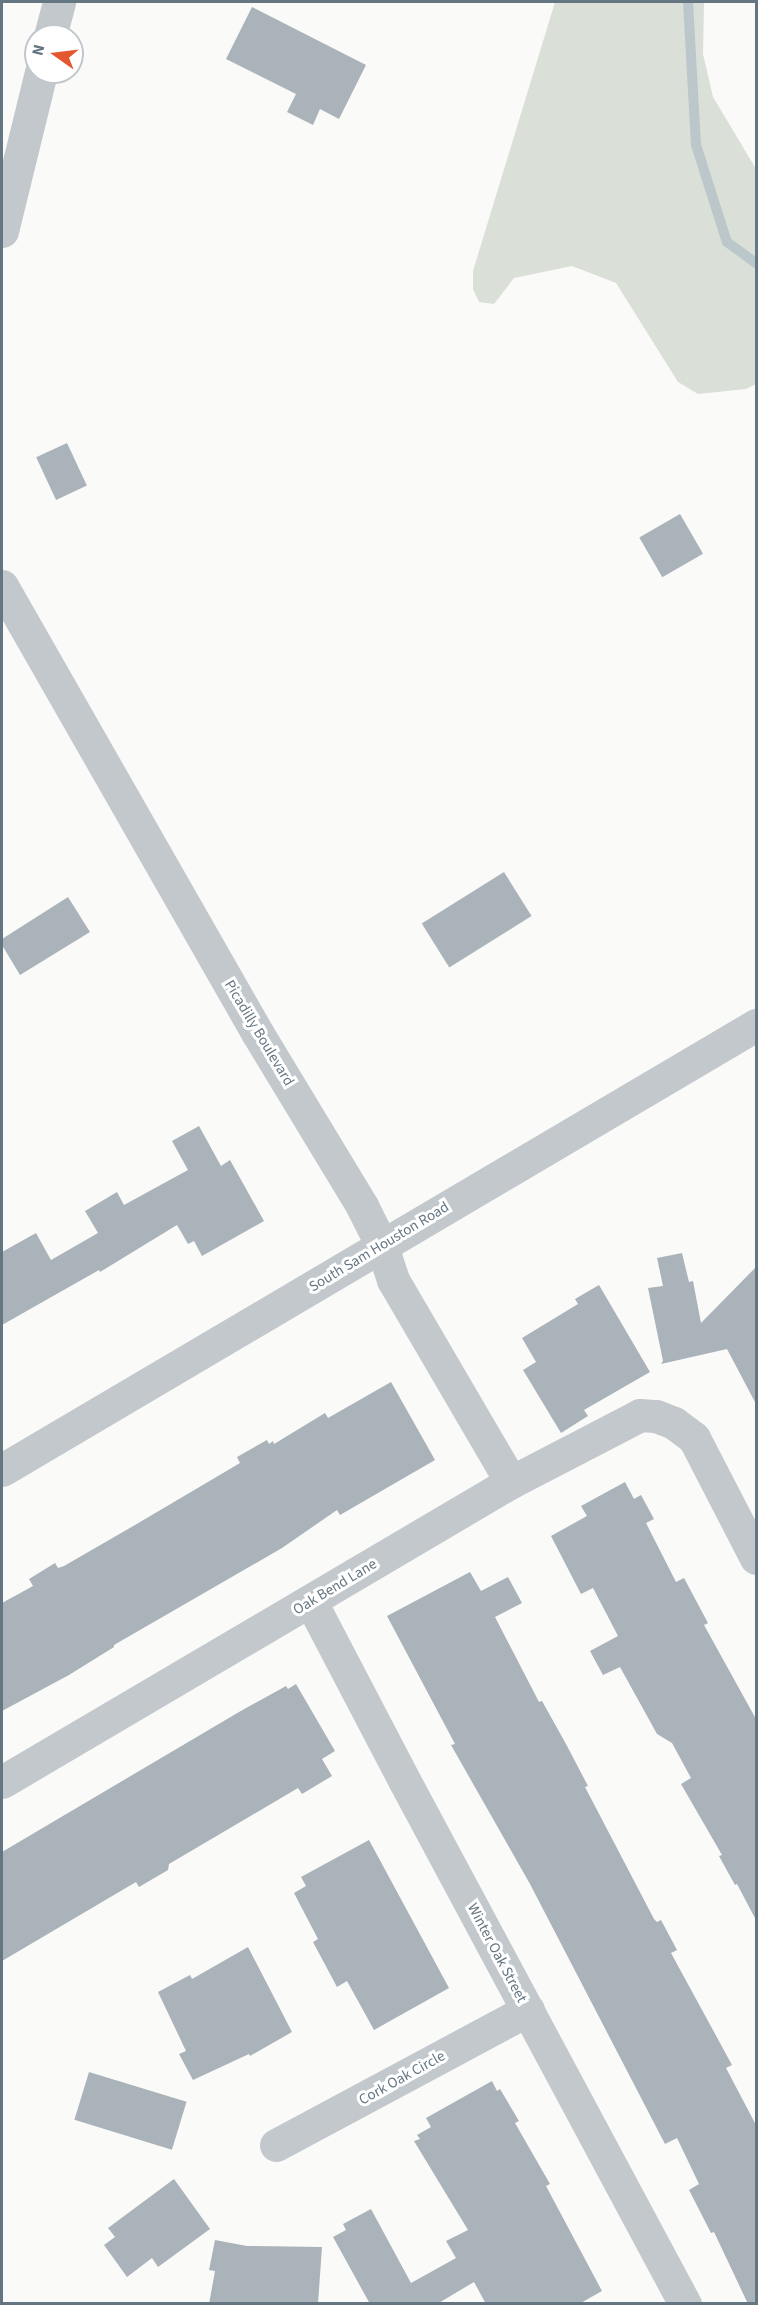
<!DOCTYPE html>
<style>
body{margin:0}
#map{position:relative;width:758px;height:2305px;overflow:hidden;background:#fafaf8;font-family:"Source Sans 3",sans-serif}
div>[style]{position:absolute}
.green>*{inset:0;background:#dadfd7}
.stream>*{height:10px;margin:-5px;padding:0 5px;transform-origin:5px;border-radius:5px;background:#bbc7cb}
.building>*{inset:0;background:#aab3b9;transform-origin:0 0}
.minor>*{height:33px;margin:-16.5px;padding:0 16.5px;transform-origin:16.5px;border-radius:16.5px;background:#c3c8cc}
.tertiary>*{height:33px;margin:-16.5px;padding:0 16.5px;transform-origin:16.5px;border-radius:16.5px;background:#c3c8cc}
span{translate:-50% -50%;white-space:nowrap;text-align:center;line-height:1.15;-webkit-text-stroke:6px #fff;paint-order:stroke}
.street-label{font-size:15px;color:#657683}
.frame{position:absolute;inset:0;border:3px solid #657683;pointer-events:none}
.north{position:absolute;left:24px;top:24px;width:60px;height:60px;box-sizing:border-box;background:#fff;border:2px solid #c1c8cd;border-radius:50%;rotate:284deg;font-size:16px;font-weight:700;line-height:24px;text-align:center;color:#657683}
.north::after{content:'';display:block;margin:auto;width:21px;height:27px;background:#e4572e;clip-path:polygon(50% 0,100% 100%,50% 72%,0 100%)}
</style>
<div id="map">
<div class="green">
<i style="clip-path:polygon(555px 2px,704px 2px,703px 54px,713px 97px,756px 169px,756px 384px,746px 389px,698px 394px,678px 382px,616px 283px,572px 266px,514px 278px,494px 304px,479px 302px,473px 289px,473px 271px)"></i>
</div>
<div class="stream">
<i style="left:688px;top:2px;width:143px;rotate:86.8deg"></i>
<i style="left:696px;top:145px;width:102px;rotate:72.3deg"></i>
<i style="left:727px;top:242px;width:36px;rotate:36deg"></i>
</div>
<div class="building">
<i style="clip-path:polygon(252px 7px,366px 65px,339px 119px,320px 109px,313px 125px,287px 112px,296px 94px,226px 59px)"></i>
<i style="left:67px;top:443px;width:47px;height:34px;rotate:65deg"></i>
<i style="left:680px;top:514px;width:46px;height:47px;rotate:60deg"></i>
<i style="left:504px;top:872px;width:52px;height:97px;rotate:58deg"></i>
<i style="clip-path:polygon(68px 897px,90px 932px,20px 975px,2px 945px,2px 939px)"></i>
<i style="clip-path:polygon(199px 1126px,221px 1166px,230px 1160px,264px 1221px,202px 1256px,194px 1241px,188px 1244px,177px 1225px,100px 1272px,99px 1270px,2px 1325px,2px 1252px,36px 1233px,51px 1260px,98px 1233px,85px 1211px,117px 1192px,124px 1205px,188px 1170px,172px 1141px)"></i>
<i style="clip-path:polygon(682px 1253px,689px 1282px,693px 1281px,701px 1323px,756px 1267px,756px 1404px,727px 1349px,661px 1364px,663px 1361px,648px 1288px,663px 1286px,657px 1258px)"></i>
<i style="clip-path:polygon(599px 1285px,650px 1372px,584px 1410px,588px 1416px,561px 1433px,523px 1370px,536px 1362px,522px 1338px,578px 1304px,575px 1299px)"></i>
<i style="clip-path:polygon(391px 1382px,435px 1460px,340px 1515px,337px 1510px,282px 1548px,114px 1645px,114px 1647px,69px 1675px,2px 1711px,2px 1603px,33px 1586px,29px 1579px,55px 1563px,58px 1568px,64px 1566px,135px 1525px,240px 1463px,237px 1457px,267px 1440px,269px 1444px,273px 1441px,274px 1444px,325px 1413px,328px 1418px)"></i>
<i style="clip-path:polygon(625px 1482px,634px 1499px,641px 1495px,654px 1519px,646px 1523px,676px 1582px,684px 1578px,708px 1623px,704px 1625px,756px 1719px,756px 1920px,737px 1884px,735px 1885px,719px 1856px,722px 1855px,681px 1784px,691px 1778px,672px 1743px,657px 1734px,620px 1667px,603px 1675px,590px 1651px,618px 1636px,593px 1588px,581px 1594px,551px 1536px,587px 1516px,581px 1506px)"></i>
<i style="clip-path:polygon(470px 1572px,481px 1591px,508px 1577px,522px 1603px,495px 1617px,539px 1702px,542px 1701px,566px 1744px,588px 1786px,585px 1787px,654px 1919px,657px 1922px,661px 1920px,677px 1950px,671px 1953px,732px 2065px,726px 2068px,756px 2125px,756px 2304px,748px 2304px,714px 2232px,711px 2233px,689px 2190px,699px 2184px,677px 2138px,665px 2144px,530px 1884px,451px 1745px,455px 1744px,387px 1616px)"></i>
<i style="clip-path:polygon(296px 1684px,335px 1751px,322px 1759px,332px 1776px,302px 1794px,298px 1788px,169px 1864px,168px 1870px,139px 1887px,136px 1882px,2px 1961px,2px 1852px,239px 1712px,286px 1686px,288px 1689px)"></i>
<i style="clip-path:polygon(369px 1840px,449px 1988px,374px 2030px,347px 1981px,337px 1987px,313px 1942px,318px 1939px,294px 1893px,306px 1886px,301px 1877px)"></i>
<i style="clip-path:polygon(248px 1947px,292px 2032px,250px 2056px,249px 2054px,193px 2080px,179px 2054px,186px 2051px,158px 1992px,190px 1975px,192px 1979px)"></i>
<i style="left:89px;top:2072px;width:102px;height:50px;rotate:17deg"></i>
<i style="clip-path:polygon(492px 2081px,497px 2091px,500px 2089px,519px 2121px,515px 2123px,550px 2184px,546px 2186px,602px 2291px,579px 2304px,486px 2304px,474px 2282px,437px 2304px,370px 2304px,333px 2237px,346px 2230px,343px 2224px,371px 2209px,411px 2283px,456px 2258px,446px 2241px,468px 2230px,414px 2141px,420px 2139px,417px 2135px,431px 2127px,426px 2118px)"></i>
<i style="clip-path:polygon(174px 2179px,210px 2229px,158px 2267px,152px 2258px,127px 2277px,104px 2245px,115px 2237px,108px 2228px)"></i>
<i style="clip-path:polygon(215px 2240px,247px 2246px,322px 2247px,318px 2304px,209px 2304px,215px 2271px,209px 2270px)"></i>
</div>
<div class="minor">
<i style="left:50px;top:36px;width:35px;rotate:-75deg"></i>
<i style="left:2px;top:231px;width:164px;rotate:-76.2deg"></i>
<i style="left:2px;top:586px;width:516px;rotate:60.26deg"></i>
<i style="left:258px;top:1034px;width:201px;rotate:58.8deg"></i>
<i style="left:362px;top:1206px;width:45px;rotate:63.4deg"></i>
<i style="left:382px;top:1246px;width:36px;rotate:72deg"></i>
<i style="left:393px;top:1280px;width:234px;rotate:59.7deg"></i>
<i style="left:311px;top:1602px;width:201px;rotate:62.4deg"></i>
<i style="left:404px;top:1780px;width:595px;rotate:61.8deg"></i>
<i style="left:2px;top:1782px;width:591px;rotate:-30.51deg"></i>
<i style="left:511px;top:1482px;width:145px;rotate:-27.4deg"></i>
<i style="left:640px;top:1415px;width:16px;rotate:4deg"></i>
<i style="left:656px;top:1416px;width:19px;rotate:21deg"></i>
<i style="left:674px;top:1423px;width:25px;rotate:37deg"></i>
<i style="left:694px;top:1438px;width:135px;rotate:62.7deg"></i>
<i style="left:276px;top:2145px;width:286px;rotate:-28.2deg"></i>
</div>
<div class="tertiary">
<i style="left:2px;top:1470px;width:876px;rotate:-30.55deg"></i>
</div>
<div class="street-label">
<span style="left:259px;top:1033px;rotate:59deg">Picadilly Boulevard</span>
<span style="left:379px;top:1247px;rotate:-31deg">South Sam Houston Road</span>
<span style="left:335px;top:1587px;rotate:-31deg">Oak Bend Lane</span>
<span style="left:497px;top:1953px;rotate:62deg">Winter Oak Street</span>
<span style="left:402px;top:2078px;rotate:-29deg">Cork Oak Circle</span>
</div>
<div class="frame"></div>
<div class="north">N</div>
</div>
